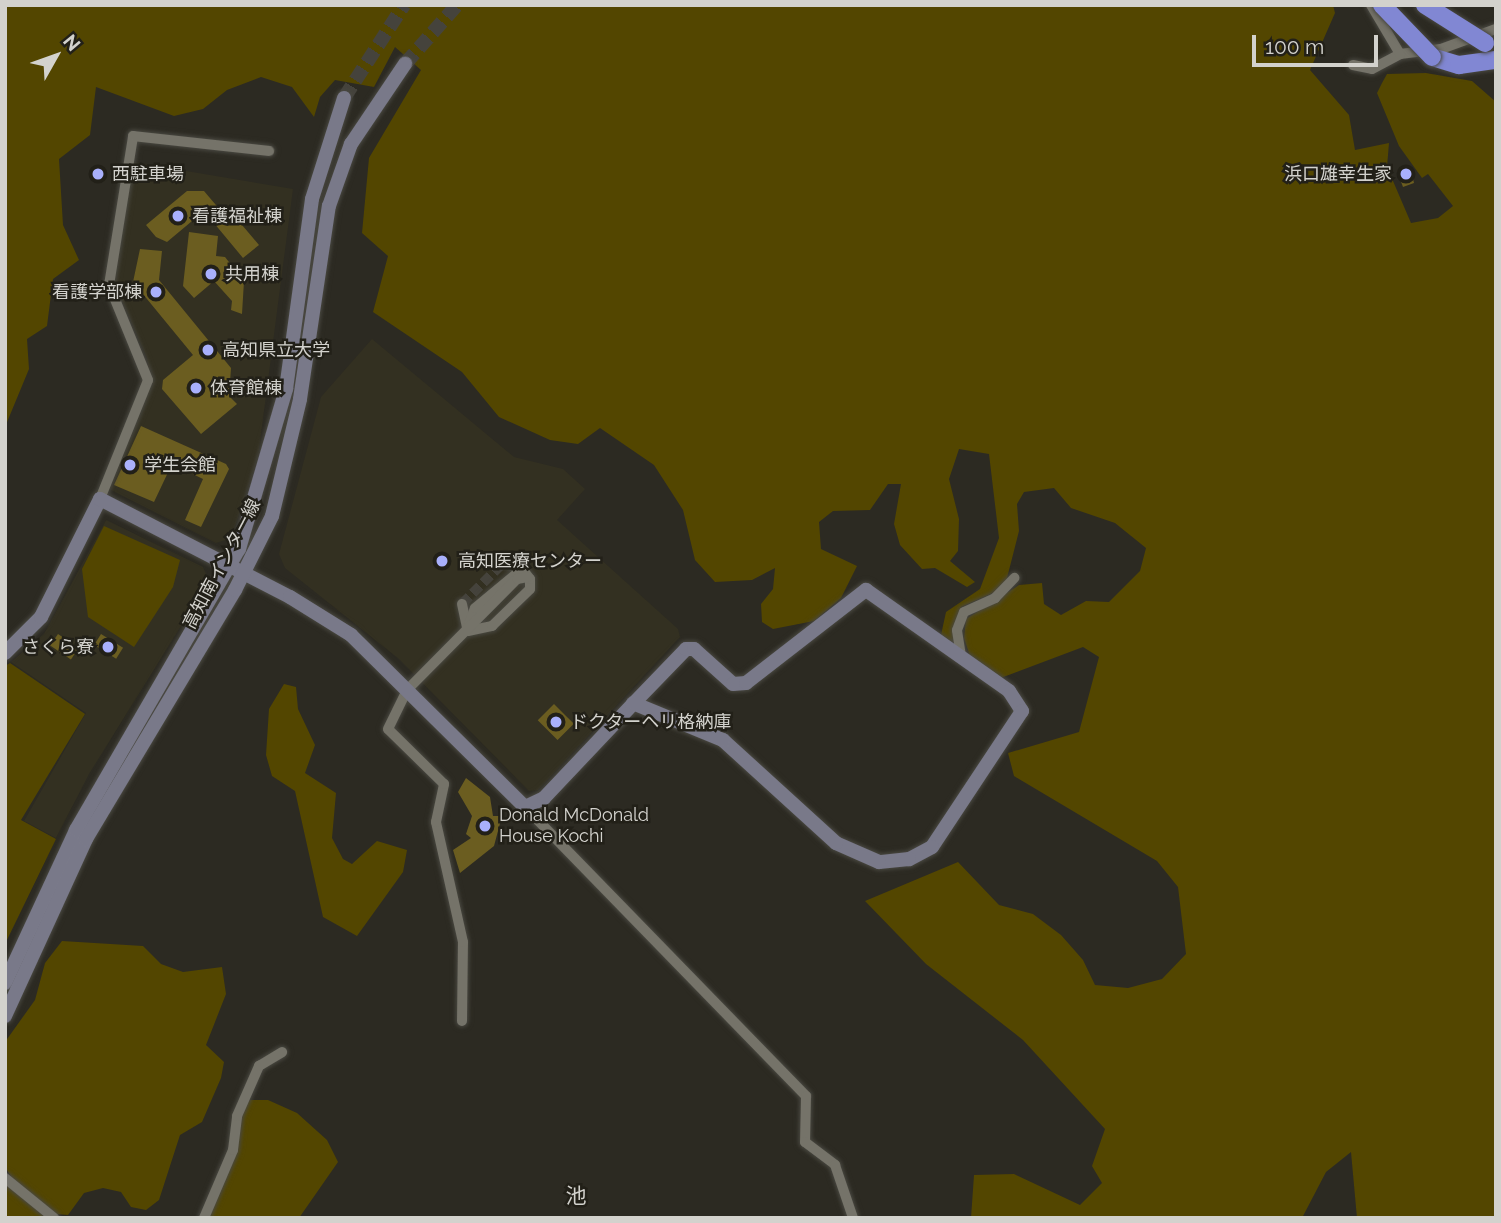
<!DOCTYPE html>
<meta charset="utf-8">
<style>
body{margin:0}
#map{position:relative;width:1501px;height:1223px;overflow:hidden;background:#2c2a22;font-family:Raleway,"Noto Sans JP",sans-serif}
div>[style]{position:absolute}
.built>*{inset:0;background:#333021}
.green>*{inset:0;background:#534600}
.building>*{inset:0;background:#6b5d20;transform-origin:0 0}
.street-tunnel>*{height:10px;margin-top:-5px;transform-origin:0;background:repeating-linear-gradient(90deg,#45433c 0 10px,transparent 0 15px)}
.secondary-tunnel>*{height:14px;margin-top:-7px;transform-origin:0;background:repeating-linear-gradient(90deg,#45433c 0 14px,transparent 0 21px)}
.roads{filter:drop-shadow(0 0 2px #494841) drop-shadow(0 0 2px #494841)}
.street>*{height:10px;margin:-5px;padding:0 5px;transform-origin:5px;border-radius:5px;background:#757369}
.secondary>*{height:14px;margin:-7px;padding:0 7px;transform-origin:7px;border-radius:7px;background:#797989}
.highway>*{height:18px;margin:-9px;padding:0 9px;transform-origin:9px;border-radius:9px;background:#8187d3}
.bridges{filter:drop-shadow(0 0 2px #494841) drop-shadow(0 0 2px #494841)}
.highway-bridge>*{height:18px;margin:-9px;padding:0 9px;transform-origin:9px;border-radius:9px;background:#8187d3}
.dots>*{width:19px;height:19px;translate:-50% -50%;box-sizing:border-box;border:4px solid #222018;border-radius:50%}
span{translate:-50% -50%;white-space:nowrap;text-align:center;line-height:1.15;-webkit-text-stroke:5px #222018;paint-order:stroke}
.poi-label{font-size:18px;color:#d3d2cd}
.left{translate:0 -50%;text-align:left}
.right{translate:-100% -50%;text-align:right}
.street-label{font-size:18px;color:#d3d2cd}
.quarter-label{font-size:21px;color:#d3d2cd}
.frame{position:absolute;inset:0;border:7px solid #d3d2cd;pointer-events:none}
.north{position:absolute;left:21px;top:21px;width:70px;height:70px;-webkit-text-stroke:5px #222018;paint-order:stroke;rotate:50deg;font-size:19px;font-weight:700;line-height:28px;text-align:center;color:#d3d2cd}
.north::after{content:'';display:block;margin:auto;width:24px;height:32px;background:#d3d2cd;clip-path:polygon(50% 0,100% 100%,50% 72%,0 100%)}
.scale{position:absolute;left:1252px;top:35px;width:126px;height:32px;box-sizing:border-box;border:4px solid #d3d2cd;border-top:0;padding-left:9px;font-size:21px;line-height:24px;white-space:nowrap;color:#d3d2cd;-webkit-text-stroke:5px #222018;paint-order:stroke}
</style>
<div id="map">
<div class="built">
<i style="clip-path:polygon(133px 162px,293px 189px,258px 457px,231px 538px,216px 543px,109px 489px,151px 382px,147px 358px,113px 280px)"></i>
<i style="clip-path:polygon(372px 339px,514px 457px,563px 469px,585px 489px,557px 520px,678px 629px,680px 637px,538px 790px,529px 791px,399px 659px,285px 568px,279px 554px,321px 397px)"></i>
<i style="clip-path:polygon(106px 520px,203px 567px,209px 581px,89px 774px,56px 838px,24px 821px,86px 713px,11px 662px,44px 634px)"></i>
</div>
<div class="green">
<i style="clip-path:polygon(5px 5px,1333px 5px,1335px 13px,1310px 70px,1349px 115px,1355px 150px,1389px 143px,1387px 167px,1411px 223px,1438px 218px,1453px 206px,1428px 174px,1422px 178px,1399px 146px,1377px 93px,1382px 83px,1387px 74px,1426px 73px,1472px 81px,1496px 102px,1496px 1218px,1357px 1218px,1351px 1152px,1326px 1172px,1302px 1218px,971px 1218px,974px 1175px,1014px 1174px,1080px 1205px,1102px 1183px,1092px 1166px,1105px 1129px,1023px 1040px,926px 964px,865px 901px,958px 862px,999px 905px,1033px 914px,1061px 935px,1083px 960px,1095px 985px,1128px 988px,1162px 979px,1186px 954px,1178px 887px,1157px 861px,1014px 776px,1008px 753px,1079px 732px,1099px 657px,1083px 647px,998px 679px,971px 659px,964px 638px,966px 619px,1019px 585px,1042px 583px,1044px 604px,1061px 615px,1086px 601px,1109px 602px,1140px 571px,1146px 548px,1115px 523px,1071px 508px,1054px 488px,1024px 492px,1017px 504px,1019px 531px,1007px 578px,995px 592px,961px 607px,955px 644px,941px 635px,946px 612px,980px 589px,999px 538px,989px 454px,959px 449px,949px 479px,959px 519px,958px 551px,950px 561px,975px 582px,967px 587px,935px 568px,922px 569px,900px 545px,894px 524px,901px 484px,888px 484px,870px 510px,833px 511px,819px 522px,821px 549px,857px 566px,841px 598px,814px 621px,773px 629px,762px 622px,761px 604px,773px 589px,775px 568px,752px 580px,715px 582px,695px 560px,683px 510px,654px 465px,600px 428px,578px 444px,550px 440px,499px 417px,462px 372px,373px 312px,388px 256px,362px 233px,369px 158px,421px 70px,395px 47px,374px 87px,335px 80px,320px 97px,314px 117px,292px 87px,261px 77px,227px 90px,203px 109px,174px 116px,96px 87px,90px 135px,59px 159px,63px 225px,79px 260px,53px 279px,47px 326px,27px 339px,29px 369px,5px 427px)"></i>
<i style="clip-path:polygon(104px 526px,180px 560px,173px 587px,134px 647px,88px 617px,82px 569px)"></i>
<i style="clip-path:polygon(10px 663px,85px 714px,21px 820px,56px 839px,5px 944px,5px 666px)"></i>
<i style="clip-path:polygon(284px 684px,296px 687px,298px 709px,315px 745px,305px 773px,336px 793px,332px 838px,343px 859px,352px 864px,377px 841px,407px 850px,403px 872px,357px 936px,323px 917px,295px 791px,272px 776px,266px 755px,269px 709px)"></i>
<i style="clip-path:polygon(62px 941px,143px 946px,161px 964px,183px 972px,222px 967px,226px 994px,206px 1045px,224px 1062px,221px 1078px,202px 1122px,180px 1135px,159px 1200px,146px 1210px,131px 1207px,121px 1192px,103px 1188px,84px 1193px,68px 1215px,57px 1214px,21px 1192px,5px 1167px,5px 1042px,35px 1000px,45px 963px)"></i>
<i style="clip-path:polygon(250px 1100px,268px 1100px,297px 1113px,327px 1140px,338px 1162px,299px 1218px,209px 1218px,234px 1160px,240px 1115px)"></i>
<i style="clip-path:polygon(5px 1184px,31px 1205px,50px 1218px,5px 1218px)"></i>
</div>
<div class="building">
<i style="clip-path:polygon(1410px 166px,1414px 183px,1403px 187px,1397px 171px)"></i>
<i style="clip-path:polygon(187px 191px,204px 191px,221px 211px,226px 206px,259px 245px,243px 258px,204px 211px,167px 242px,156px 237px,146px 225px)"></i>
<i style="clip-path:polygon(189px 232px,218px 236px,216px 256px,225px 257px,244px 281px,242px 314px,231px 310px,232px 301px,214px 281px,194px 298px,183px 286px)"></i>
<i style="clip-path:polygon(140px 249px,162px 251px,159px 280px,231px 368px,229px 396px,237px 404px,201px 434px,162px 389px,163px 380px,193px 355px,133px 282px)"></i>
<i style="clip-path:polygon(141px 426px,226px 464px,229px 469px,201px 527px,185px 520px,203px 479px,172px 464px,154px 502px,114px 485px)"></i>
<i style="left:58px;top:634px;width:25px;height:14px;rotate:34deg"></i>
<i style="left:101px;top:634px;width:26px;height:13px;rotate:32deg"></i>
<i style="left:554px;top:704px;width:28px;height:23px;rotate:45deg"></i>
<i style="clip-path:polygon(466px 778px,490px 797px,493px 816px,502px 816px,494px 846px,460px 873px,453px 850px,471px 838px,466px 834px,472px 816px,458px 792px)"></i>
</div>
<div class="street-tunnel">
<i style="left:462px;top:604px;width:59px;rotate:-45deg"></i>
</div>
<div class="secondary-tunnel">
<i style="left:405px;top:64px;width:79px;rotate:-48.6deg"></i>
<i style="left:344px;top:98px;width:111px;rotate:-57.2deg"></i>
</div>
<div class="roads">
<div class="street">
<i style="left:1400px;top:54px;width:41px;rotate:-7deg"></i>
<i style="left:1441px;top:49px;width:59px;rotate:-20deg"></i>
<i style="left:1353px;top:65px;width:19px;rotate:12deg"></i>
<i style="left:1372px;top:69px;width:32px;rotate:-28deg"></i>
<i style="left:1400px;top:54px;width:57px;rotate:-120.6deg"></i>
<i style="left:100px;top:499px;width:128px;rotate:-68deg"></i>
<i style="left:148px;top:380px;width:103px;rotate:-112.3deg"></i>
<i style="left:109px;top:285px;width:151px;rotate:-80.8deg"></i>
<i style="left:133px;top:136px;width:137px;rotate:6.3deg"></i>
<i style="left:462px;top:604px;width:24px;rotate:78deg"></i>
<i style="left:468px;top:627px;width:20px;rotate:-70deg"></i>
<i style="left:475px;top:608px;width:61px;rotate:-39.7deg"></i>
<i style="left:468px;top:631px;width:25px;rotate:-12deg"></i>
<i style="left:492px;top:626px;width:53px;rotate:-44.2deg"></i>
<i style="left:530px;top:589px;width:10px;rotate:-90deg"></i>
<i style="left:530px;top:579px;width:18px;rotate:-128deg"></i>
<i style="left:519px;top:565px;width:15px;rotate:-169deg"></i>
<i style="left:961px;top:656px;width:26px;rotate:-99deg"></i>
<i style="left:957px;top:630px;width:19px;rotate:-69deg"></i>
<i style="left:964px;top:612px;width:34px;rotate:-24deg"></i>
<i style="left:995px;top:598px;width:28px;rotate:-46deg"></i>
<i style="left:525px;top:807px;width:403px;rotate:45.8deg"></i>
<i style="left:806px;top:1096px;width:46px;rotate:91.2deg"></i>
<i style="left:805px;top:1142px;width:38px;rotate:37deg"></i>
<i style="left:835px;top:1165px;width:56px;rotate:71.2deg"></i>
<i style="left:462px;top:1021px;width:79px;rotate:-89.3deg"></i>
<i style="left:463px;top:942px;width:123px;rotate:-102.7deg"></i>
<i style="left:436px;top:822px;width:39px;rotate:-78deg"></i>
<i style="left:444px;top:784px;width:78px;rotate:-135.5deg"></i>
<i style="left:388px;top:729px;width:43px;rotate:-64deg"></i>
<i style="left:407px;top:690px;width:156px;rotate:-45.3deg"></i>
<i style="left:517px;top:579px;width:11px;rotate:-10deg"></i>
<i style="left:5px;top:1178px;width:63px;rotate:39.2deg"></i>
<i style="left:204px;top:1218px;width:74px;rotate:-66.9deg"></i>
<i style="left:233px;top:1150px;width:34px;rotate:-83deg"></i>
<i style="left:237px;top:1116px;width:55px;rotate:-66.3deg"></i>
<i style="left:259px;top:1066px;width:27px;rotate:-31deg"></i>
</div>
<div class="secondary">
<i style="left:5px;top:653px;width:51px;rotate:-45deg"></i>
<i style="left:41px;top:617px;width:132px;rotate:-63.4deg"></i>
<i style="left:100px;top:499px;width:214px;rotate:27.3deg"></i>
<i style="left:290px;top:597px;width:72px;rotate:31.9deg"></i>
<i style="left:351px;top:635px;width:245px;rotate:44.7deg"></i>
<i style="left:525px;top:807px;width:21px;rotate:-25deg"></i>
<i style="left:544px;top:798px;width:128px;rotate:-46.6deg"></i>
<i style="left:632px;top:705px;width:78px;rotate:-46deg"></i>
<i style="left:686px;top:649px;width:8px"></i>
<i style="left:694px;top:649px;width:52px;rotate:41.9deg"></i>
<i style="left:733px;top:684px;width:13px;rotate:-4deg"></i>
<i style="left:746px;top:683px;width:152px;rotate:-37.8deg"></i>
<i style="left:866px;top:590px;width:175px;rotate:35.2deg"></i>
<i style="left:1009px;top:691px;width:24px;rotate:57deg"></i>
<i style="left:1022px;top:711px;width:163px;rotate:123.5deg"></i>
<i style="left:932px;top:847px;width:26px;rotate:152deg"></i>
<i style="left:909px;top:859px;width:30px;rotate:174deg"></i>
<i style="left:879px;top:862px;width:47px;rotate:-156.2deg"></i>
<i style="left:836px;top:843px;width:153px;rotate:-137.7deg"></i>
<i style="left:723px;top:740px;width:97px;rotate:-157.7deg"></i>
<i style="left:5px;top:983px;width:169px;rotate:-65.1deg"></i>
<i style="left:76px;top:830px;width:325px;rotate:-59.9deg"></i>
<i style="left:239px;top:549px;width:167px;rotate:-73.6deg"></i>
<i style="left:286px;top:389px;width:192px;rotate:-82.2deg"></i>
<i style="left:312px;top:199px;width:106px;rotate:-72.4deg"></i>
<i style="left:5px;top:1016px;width:195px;rotate:-65.4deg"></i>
<i style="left:86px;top:839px;width:290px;rotate:-59.1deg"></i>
<i style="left:235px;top:590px;width:83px;rotate:-63.4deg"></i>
<i style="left:272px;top:516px;width:120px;rotate:-76.5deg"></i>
<i style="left:300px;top:399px;width:195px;rotate:-81.5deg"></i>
<i style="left:329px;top:206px;width:66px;rotate:-70.5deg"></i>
<i style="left:351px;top:144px;width:97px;rotate:-56deg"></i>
</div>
<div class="highway">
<i style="left:1432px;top:57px;width:28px;rotate:17deg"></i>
<i style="left:1459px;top:65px;width:37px;rotate:-8deg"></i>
</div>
</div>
<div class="bridges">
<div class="highway-bridge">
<i style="left:1382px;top:5px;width:72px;rotate:46.1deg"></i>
<i style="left:1425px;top:5px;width:71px;rotate:32.3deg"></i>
</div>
</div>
<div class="dots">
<i style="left:98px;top:174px;background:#a9b0fc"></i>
<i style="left:1406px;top:174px;background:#a9b0fc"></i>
<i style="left:178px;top:216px;background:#a9b0fc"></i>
<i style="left:211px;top:274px;background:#a9b0fc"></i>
<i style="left:156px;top:292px;background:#a9b0fc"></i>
<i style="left:208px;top:350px;background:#a9b0fc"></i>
<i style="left:196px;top:388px;background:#a9b0fc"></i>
<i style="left:130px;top:465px;background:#a9b0fc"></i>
<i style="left:442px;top:561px;background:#a9b0fc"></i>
<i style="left:108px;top:647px;background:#a9b0fc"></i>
<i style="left:556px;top:722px;background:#a9b0fc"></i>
<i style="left:485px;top:826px;background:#a9b0fc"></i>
</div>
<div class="poi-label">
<span class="left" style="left:112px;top:174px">西駐車場</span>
<span class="right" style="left:1392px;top:174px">浜口雄幸生家</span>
<span class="left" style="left:192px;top:216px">看護福祉棟</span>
<span class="left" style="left:225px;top:274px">共用棟</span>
<span class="right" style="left:142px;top:292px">看護学部棟</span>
<span class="left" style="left:222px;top:350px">高知県立大学</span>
<span class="left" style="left:210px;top:388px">体育館棟</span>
<span class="left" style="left:144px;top:465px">学生会館</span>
<span class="left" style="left:458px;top:561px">高知医療センター</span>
<span class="right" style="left:94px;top:647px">さくら寮</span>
<span class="left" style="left:570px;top:722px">ドクターヘリ格納庫</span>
<span class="left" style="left:499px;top:826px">Donald McDonald<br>House Kochi</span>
</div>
<div class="street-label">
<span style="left:222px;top:564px;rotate:-62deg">高知南インター線</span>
</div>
<div class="quarter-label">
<span style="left:576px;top:1196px">池</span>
</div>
<div class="frame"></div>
<div class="north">N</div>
<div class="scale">100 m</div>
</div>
